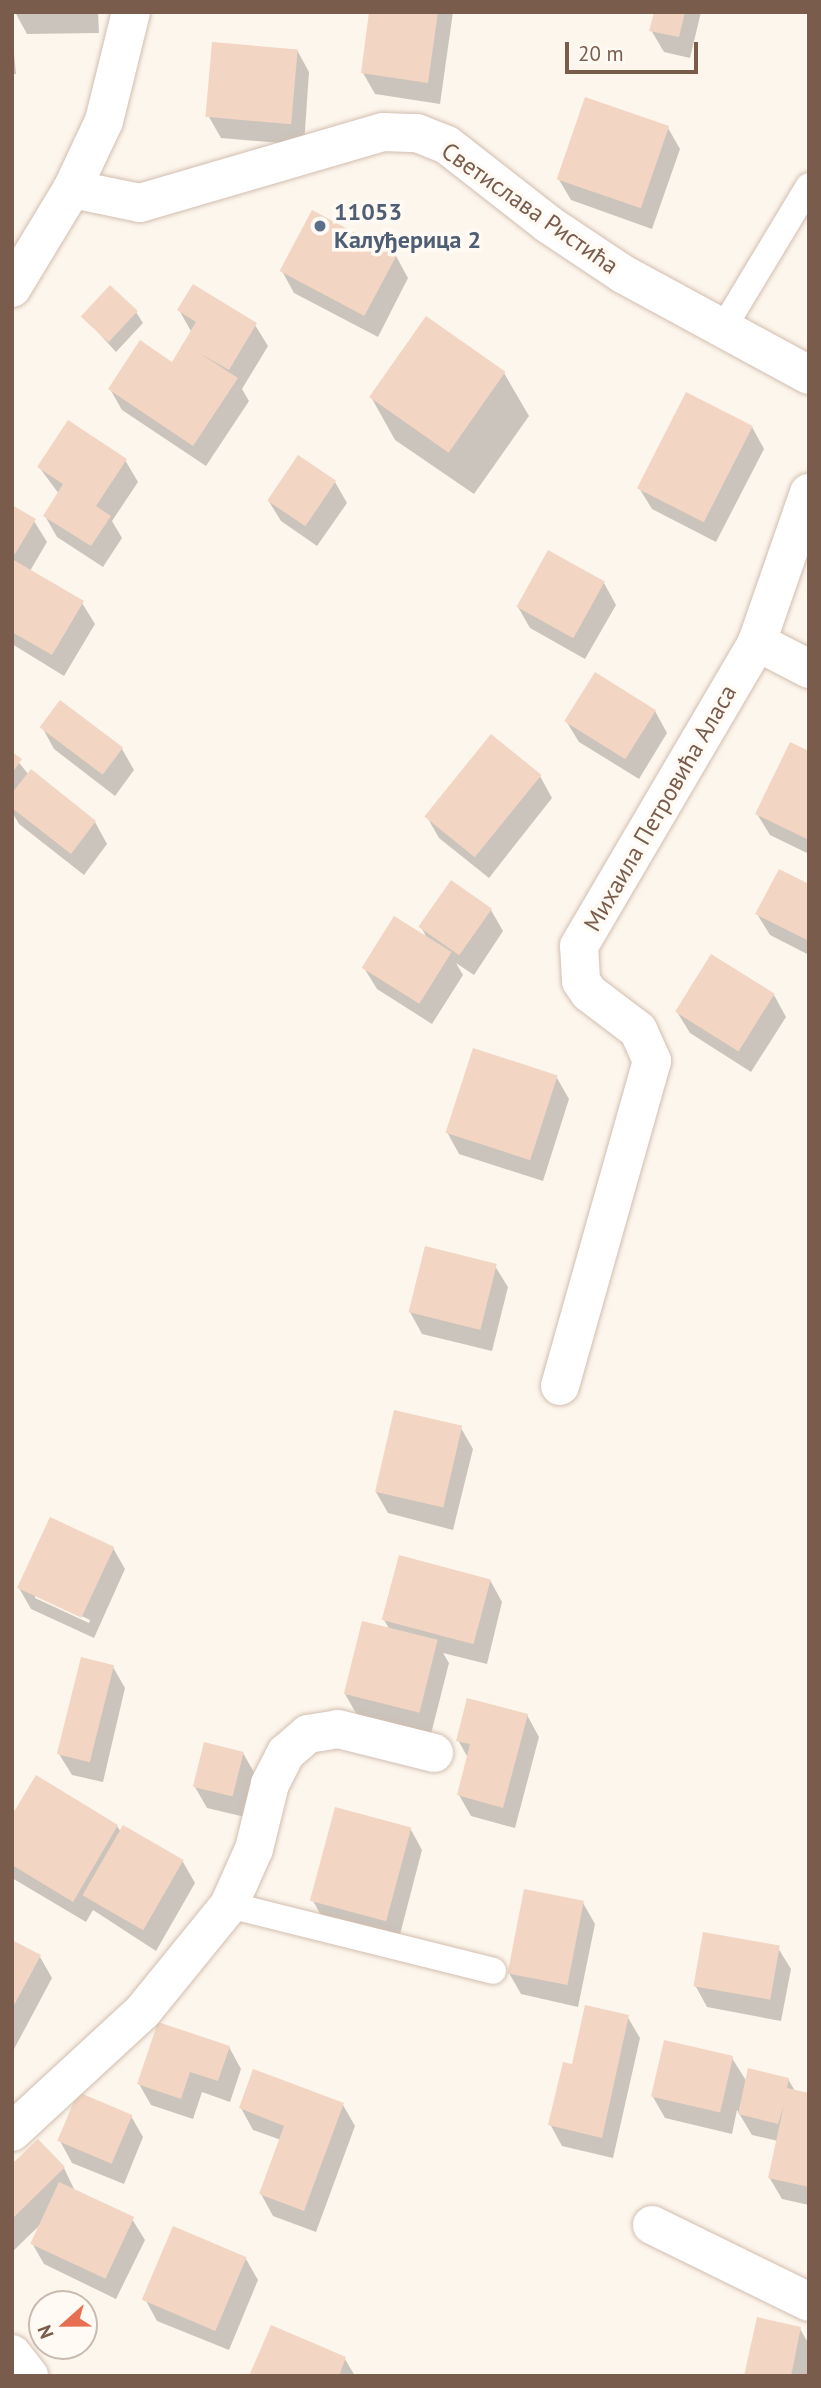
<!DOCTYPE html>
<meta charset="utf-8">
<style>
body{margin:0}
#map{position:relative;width:821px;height:2388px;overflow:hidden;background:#fdf6ec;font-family:"PT Sans",sans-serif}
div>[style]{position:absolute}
.shadow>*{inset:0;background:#0003}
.building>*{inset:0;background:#f3d5c3;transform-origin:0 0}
.roads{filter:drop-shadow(0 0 2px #d1beb0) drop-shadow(0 0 2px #d1beb0)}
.service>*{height:26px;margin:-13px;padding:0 13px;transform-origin:13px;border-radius:13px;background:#fff}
.minor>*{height:38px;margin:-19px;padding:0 19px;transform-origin:19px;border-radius:19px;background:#fff}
.tertiary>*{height:38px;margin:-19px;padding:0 19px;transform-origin:19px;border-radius:19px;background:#fff}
.dots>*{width:19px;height:19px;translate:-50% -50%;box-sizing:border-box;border:4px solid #fffaf3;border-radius:50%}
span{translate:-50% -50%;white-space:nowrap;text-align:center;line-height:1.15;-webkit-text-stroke:7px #fffaf3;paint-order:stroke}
.street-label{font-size:24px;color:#7a5c4d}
.service-label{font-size:24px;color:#4e5e75;font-weight:700}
.left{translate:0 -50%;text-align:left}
.frame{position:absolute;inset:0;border:14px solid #7a5c4d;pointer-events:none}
.north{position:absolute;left:28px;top:2290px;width:70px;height:70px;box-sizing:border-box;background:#fffaf3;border:2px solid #cabbb1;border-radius:50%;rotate:249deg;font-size:19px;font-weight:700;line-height:28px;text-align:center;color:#7a5c4d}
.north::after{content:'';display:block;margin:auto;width:24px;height:32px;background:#e76f51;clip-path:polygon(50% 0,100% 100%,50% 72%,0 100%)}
.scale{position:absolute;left:565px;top:42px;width:133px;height:32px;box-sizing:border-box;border:4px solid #7a5c4d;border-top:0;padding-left:9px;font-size:21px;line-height:24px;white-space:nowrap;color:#7a5c4d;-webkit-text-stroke:5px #fffaf3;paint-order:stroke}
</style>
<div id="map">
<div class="shadow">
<i style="clip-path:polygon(98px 12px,99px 33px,27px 34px,15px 12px)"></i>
<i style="clip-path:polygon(371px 12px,453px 12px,440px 104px,375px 94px,363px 73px)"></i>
<i style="clip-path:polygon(655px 12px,701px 12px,690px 58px,664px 52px,651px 30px)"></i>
<i style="clip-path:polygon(12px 33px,16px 74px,12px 74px)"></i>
<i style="clip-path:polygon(297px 50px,309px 72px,304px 145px,221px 138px,209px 117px)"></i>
<i style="clip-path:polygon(668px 128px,680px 149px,652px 229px,571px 200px,558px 178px)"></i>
<i style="clip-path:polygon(396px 256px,408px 278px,378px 337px,294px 293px,282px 271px)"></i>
<i style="clip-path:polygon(179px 310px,255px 325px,268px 346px,242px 389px,249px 401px,206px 466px,122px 410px,110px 389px,173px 364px,192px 333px)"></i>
<i style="clip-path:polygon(136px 312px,143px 323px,116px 352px,84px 317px)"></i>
<i style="clip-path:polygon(426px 318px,504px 373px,529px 416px,474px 494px,395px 440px,371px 397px)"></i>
<i style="clip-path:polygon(752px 427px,764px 449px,716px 542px,652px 509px,639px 488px)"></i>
<i style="clip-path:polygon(125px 460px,138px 482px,112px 521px,122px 538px,103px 567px,57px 537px,45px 516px,59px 494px,39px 467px)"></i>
<i style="clip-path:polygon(335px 482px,347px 503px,317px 546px,281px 521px,268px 500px)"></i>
<i style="clip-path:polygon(12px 508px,34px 521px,47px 542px,30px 571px,82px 603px,95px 624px,64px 676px,12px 644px)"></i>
<i style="clip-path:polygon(604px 583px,616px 605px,585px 659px,530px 628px,518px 607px)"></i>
<i style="clip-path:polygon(655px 711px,667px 733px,639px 779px,579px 742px,566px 721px)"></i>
<i style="clip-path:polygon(42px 727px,122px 749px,134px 770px,115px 796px,54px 749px)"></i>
<i style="clip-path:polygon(809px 753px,809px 854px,770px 835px,757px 814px)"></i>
<i style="clip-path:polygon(12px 754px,29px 775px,95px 822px,107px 844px,84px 875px,19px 824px,12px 812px)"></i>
<i style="clip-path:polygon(540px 776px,552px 798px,489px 878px,439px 838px,427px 817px)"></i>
<i style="clip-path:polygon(809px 886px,809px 955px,770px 935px,757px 914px)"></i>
<i style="clip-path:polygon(491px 910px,503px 931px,474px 975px,456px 963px,463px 975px,432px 1024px,377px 989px,364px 968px,428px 940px,421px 927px)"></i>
<i style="clip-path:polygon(774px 995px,786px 1017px,751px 1072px,690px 1033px,677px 1012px)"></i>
<i style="clip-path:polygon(557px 1078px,569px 1099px,543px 1181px,459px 1154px,447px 1132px)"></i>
<i style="clip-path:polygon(495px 1266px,508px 1287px,492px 1351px,422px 1334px,410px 1312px)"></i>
<i style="clip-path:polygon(461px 1428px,473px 1449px,453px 1530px,388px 1513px,376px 1492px)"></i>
<i style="clip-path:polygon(evenodd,113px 1548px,125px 1569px,94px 1638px,31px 1609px,19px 1588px,113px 1548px,35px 1594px,90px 1620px,89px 1623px,35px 1598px,35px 1594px)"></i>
<i style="clip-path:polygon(490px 1580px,502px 1602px,487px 1664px,443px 1653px,449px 1663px,431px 1734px,357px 1715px,345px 1694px,390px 1630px,384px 1620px)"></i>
<i style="clip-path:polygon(113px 1667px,125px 1688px,103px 1782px,72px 1775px,59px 1754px)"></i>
<i style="clip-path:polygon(527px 1715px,539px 1737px,515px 1828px,471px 1816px,459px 1795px,468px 1758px,458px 1740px)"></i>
<i style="clip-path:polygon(243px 1753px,255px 1774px,245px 1817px,207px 1808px,195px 1787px)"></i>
<i style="clip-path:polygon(12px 1818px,117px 1826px,121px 1832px,183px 1862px,195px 1883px,156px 1951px,93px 1910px,86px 1922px,12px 1878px)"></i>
<i style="clip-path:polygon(410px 1828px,422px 1850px,398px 1942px,325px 1922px,313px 1901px)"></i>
<i style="clip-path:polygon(583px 1903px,595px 1924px,578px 2007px,521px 1994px,509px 1973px)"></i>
<i style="clip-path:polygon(12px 1942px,40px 1957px,52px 1978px,13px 2051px)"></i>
<i style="clip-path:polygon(778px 1948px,791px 1969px,781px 2021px,707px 2007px,695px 1985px)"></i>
<i style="clip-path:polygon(627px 2016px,640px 2038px,613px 2158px,562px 2146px,550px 2124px)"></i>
<i style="clip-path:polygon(229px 2047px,241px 2069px,230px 2102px,202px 2092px,193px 2119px,151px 2105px,139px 2084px)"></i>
<i style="clip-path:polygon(732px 2058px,747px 2082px,788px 2079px,795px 2091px,809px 2095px,809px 2205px,782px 2199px,769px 2177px,778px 2141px,752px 2135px,737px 2110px,732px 2134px,665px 2118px,653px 2097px)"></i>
<i style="clip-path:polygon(343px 2105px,355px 2126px,316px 2232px,273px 2216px,261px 2194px,281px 2140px,253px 2130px,241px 2108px)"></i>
<i style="clip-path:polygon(131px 2116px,143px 2137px,124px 2184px,72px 2163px,60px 2141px)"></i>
<i style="clip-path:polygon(38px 2141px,64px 2168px,75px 2191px,132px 2219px,145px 2240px,116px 2299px,44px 2264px,32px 2243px,40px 2225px,12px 2252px,12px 2166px)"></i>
<i style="clip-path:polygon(246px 2259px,258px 2280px,229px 2350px,157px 2321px,145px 2299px)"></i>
<i style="clip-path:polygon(800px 2329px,809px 2344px,807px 2376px,746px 2376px)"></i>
<i style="clip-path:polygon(345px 2359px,355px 2376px,251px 2376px)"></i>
</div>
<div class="building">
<i style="clip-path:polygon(369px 12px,438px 12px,428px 83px,361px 73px)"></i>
<i style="clip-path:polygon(654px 12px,685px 12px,679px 37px,649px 31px)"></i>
<i style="left:212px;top:42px;width:86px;height:75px;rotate:5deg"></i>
<i style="left:585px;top:97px;width:89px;height:87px;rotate:19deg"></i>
<i style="left:312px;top:210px;width:96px;height:69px;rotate:28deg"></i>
<i style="clip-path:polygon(193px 284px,257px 323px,229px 370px,199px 353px,238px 378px,193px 446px,108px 389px,140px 340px,172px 362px,196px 322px,177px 310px)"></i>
<i style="left:110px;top:285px;width:38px;height:43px;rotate:43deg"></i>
<i style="left:426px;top:316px;width:97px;height:99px;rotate:35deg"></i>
<i style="left:686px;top:392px;width:75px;height:108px;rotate:27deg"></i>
<i style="clip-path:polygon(68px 420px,127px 459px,96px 506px,111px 516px,91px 546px,43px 516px,63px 484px,37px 467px)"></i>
<i style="left:298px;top:455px;width:46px;height:55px;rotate:34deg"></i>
<i style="clip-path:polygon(12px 505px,36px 519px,15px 554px,12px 553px)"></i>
<i style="left:548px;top:550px;width:65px;height:65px;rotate:29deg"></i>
<i style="clip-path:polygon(12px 559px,84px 601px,52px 655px,12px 632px)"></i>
<i style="left:595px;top:672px;width:72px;height:58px;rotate:32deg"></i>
<i style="left:60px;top:700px;width:79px;height:34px;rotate:37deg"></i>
<i style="left:491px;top:734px;width:65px;height:106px;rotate:39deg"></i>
<i style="clip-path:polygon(790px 742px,809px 751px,809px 840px,755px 814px)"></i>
<i style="clip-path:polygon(12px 752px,22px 759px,12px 773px)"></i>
<i style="clip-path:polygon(31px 769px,96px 821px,71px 854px,12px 808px,12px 793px)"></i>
<i style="clip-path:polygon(779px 869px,809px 884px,809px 941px,755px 914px)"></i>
<i style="left:451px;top:880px;width:50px;height:57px;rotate:35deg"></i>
<i style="left:394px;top:916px;width:68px;height:61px;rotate:32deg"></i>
<i style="left:711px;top:954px;width:75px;height:68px;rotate:32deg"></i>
<i style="left:473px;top:1048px;width:89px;height:89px;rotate:18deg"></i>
<i style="left:425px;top:1246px;width:74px;height:68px;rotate:14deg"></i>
<i style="left:394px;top:1410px;width:70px;height:84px;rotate:13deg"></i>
<i style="left:50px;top:1517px;width:71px;height:78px;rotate:25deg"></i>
<i style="left:399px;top:1555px;width:95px;height:67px;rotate:15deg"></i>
<i style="left:362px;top:1621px;width:78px;height:75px;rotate:14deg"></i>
<i style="left:81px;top:1657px;width:34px;height:100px;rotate:14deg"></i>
<i style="clip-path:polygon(467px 1698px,528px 1714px,503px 1808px,457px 1795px,470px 1744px,456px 1741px)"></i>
<i style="left:204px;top:1742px;width:41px;height:46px;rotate:14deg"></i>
<i style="clip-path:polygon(36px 1775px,118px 1825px,73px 1902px,12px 1865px,12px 1815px)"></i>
<i style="left:335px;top:1807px;width:79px;height:97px;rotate:15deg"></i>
<i style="left:123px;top:1825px;width:70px;height:81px;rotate:30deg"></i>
<i style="left:524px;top:1889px;width:61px;height:86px;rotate:11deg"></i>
<i style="left:703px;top:1932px;width:78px;height:55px;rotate:10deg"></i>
<i style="clip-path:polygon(12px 1940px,41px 1955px,12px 2009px)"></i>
<i style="clip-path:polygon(585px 2005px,629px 2015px,602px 2138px,548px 2125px,563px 2062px,572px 2064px)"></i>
<i style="clip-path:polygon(158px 2022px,230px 2046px,218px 2081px,190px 2072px,181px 2099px,137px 2084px)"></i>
<i style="left:664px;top:2040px;width:71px;height:58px;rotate:13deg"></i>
<i style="clip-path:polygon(748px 2068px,789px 2078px,787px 2088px,809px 2093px,809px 2187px,768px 2178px,784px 2105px,778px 2124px,738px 2114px)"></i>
<i style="clip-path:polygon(253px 2069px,344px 2103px,304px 2211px,259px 2194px,284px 2126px,239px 2108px)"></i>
<i style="left:78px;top:2092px;width:59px;height:53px;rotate:23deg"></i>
<i style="clip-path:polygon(38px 2139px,65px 2167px,12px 2219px,12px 2164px)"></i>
<i style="left:59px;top:2182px;width:83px;height:68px;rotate:25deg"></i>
<i style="left:173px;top:2226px;width:80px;height:80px;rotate:23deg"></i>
<i style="clip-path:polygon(757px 2317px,801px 2327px,791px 2376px,744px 2376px)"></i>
<i style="clip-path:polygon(271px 2325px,346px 2357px,339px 2376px,249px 2376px)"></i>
</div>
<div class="roads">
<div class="service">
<i style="left:722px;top:330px;width:168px;rotate:-58.9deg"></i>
<i style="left:229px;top:1905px;width:272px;rotate:14deg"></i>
</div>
<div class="minor">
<i style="left:72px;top:189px;width:69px;rotate:11.6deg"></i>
<i style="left:140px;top:203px;width:253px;rotate:-16.3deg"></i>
<i style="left:383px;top:132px;width:34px;rotate:2deg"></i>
<i style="left:417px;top:133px;width:32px;rotate:22deg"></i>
<i style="left:447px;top:145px;width:128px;rotate:38deg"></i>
<i style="left:548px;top:224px;width:90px;rotate:33.7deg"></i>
<i style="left:623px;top:274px;width:212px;rotate:28.5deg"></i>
<i style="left:12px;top:288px;width:116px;rotate:-58.8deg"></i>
<i style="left:72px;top:189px;width:75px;rotate:-64.8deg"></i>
<i style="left:104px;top:121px;width:112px;rotate:-76.1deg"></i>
<i style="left:757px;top:642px;width:59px;rotate:27.4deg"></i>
<i style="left:560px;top:1386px;width:338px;rotate:-74.2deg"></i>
<i style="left:652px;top:1061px;width:34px;rotate:-114deg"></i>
<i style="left:638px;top:1030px;width:61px;rotate:-142.9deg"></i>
<i style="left:589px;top:993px;width:14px;rotate:-124deg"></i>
<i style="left:581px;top:981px;width:35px;rotate:-93deg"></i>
<i style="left:579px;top:946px;width:352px;rotate:-59.6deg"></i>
<i style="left:757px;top:642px;width:158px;rotate:-70.8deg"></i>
<i style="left:12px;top:2132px;width:178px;rotate:-42.7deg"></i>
<i style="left:143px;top:2011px;width:136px;rotate:-50.9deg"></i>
<i style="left:229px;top:1905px;width:61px;rotate:-65.9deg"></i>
<i style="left:254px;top:1849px;width:67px;rotate:-76.2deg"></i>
<i style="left:270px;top:1784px;width:35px;rotate:-63deg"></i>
<i style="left:286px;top:1753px;width:29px;rotate:-41deg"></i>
<i style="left:308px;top:1734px;width:30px;rotate:-9deg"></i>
<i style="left:338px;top:1729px;width:99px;rotate:14deg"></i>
<i style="left:652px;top:2225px;width:175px;rotate:26.1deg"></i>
</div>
<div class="tertiary">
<i style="left:12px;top:2354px;width:28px;rotate:52deg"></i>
</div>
</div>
<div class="dots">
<i style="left:320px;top:226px;background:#5c6f8a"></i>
</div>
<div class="street-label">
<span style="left:530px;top:208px;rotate:35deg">Светислава Ристића</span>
<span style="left:660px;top:808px;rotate:-60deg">Михаила Петровића Аласа</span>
</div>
<div class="service-label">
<span class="left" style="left:334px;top:226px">11053<br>Калуђерица 2</span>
</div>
<div class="frame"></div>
<div class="north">N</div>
<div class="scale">20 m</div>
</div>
